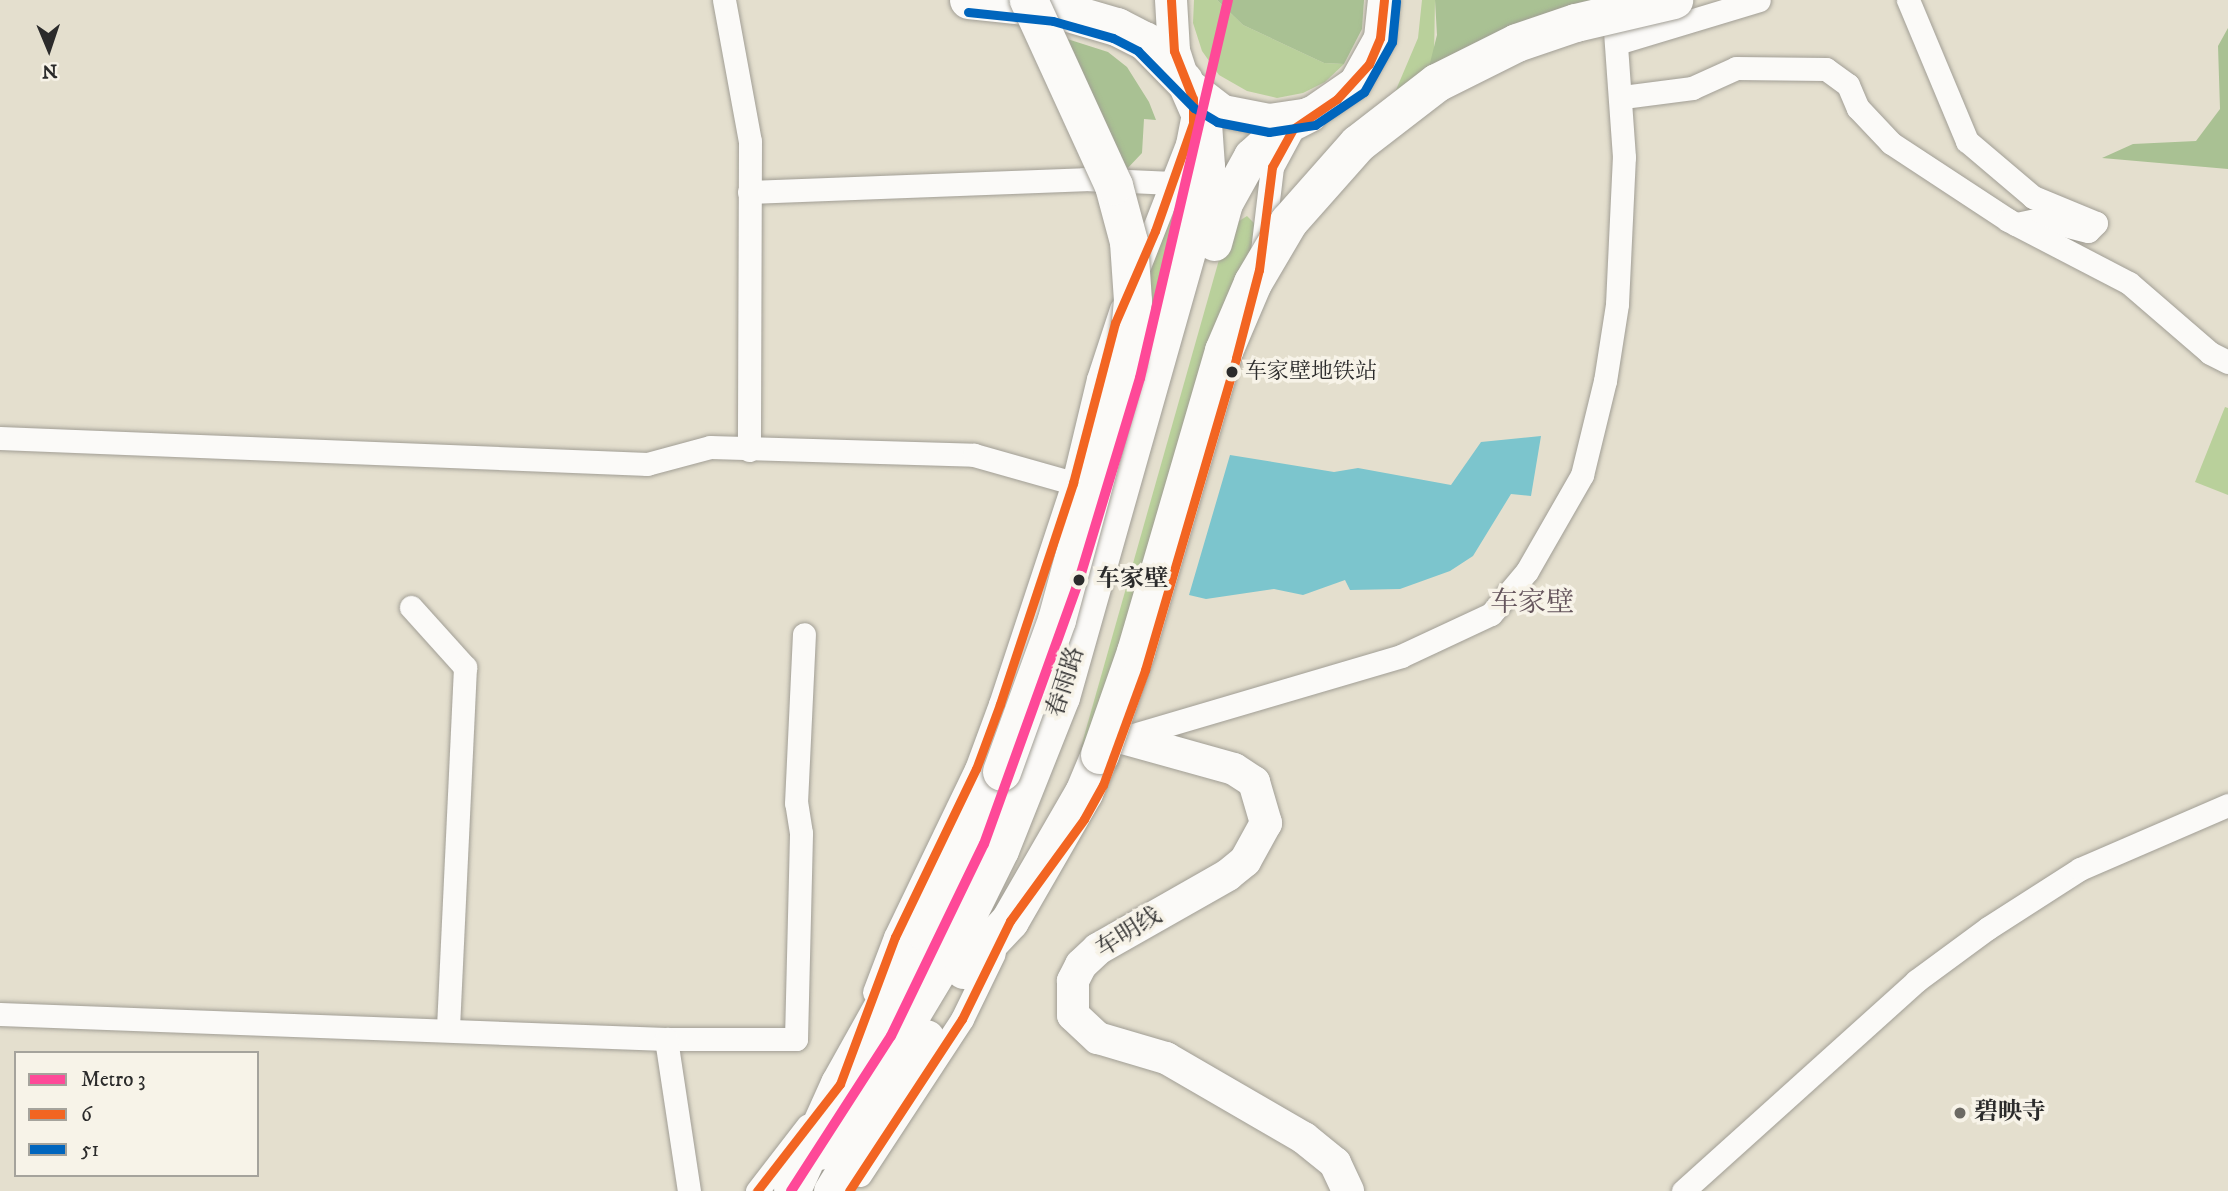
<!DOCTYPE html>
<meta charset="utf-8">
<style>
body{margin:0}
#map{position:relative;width:2228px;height:1191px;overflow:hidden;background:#e4dfce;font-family:"IM FELL DW Pica","Noto Serif SC",serif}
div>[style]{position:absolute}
.green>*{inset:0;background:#b9d09b}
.forest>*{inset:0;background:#a9c193}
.water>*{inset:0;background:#7cc5cd}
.roads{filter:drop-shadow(0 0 2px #a19e95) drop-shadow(0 0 2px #a19e95)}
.street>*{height:23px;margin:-11.5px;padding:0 11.5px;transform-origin:11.5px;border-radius:11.5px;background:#fbfaf8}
.secondary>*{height:32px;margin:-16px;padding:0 16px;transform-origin:16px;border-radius:16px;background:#fbfaf8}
.primary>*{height:35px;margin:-17.5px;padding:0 17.5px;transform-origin:17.5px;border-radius:17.5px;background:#fbfaf8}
.highway>*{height:38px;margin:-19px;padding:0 19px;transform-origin:19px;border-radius:19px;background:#fbfaf8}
.bridges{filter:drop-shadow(0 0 2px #a19e95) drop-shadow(0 0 2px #a19e95)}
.highway-bridge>*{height:38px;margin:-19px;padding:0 19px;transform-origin:19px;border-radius:19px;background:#fbfaf8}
.bus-1>*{height:9px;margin:-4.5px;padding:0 4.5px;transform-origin:4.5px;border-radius:4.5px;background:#f26522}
.bus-2>*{height:9px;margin:-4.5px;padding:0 4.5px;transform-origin:4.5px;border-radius:4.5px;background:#0065bd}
.metro-1>*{height:10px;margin:-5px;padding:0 5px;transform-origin:5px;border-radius:5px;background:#fe4998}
.dots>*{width:19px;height:19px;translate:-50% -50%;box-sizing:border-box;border:4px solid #f7f3e8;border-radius:50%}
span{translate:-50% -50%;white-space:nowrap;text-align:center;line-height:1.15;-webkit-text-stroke:7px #f7f3e8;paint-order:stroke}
.bus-label{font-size:22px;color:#2b2b2b}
.left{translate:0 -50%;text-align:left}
.stop-label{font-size:24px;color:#2b2b2b;font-weight:700}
.street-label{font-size:24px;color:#2b2b2b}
.poi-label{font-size:24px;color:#2b2b2b;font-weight:700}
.quarter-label{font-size:28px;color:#65555c}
.legend{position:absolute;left:14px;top:1051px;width:245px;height:126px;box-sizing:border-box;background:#f7f3e8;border:2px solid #a5a39c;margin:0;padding:9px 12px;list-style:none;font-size:21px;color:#2b2b2b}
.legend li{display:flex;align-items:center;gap:14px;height:35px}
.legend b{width:35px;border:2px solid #a5a39c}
.north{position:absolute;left:14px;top:14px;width:70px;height:70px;-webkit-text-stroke:5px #f7f3e8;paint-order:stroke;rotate:178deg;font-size:19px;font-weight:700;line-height:28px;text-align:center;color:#2b2b2b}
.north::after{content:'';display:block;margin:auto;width:24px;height:32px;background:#2b2b2b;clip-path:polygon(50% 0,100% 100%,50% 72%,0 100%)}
</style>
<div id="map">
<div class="green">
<i style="clip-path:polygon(1194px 0,1217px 0,1243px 25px,1324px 63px,1344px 64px,1325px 82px,1303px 93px,1277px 98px,1247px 91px,1219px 75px,1202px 51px,1193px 23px)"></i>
<i style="clip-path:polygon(1422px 0,1435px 0,1434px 56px,1428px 71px,1393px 97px,1418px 38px)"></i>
<i style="clip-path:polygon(1181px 197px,1190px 200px,1139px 363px,1147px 273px)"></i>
<i style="clip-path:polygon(1247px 216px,1262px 231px,1142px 588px,1083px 755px,1079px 754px,1228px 228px)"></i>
<i style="clip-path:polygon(2225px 407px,2228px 408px,2228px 495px,2195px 482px)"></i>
</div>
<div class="forest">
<i style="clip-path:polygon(1217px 0,1364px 0,1362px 29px,1344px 64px,1324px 63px,1243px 25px)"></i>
<i style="clip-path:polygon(1435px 0,1613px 0,1428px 71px,1437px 35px)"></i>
<i style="clip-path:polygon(2228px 28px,2228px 169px,2102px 158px,2133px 144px,2196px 141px,2220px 109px,2218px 46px)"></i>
<i style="clip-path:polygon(1061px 37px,1108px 52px,1127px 67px,1149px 102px,1156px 120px,1144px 119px,1142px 153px,1125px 171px)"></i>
</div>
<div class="water">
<i style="clip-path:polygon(1541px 436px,1531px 496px,1511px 494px,1473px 556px,1450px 571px,1400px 589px,1350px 590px,1345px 580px,1303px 595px,1274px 589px,1206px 599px,1189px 595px,1230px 455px,1334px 472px,1358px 468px,1451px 485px,1481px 442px)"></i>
</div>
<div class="roads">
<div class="street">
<i style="left:724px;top:0;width:143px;rotate:79.6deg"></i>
<i style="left:750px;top:141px;width:309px;rotate:90.2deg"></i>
<i style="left:1908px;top:0;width:153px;rotate:67.3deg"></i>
<i style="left:1967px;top:141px;width:87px;rotate:40.3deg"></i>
<i style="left:2033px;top:197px;width:68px;rotate:22.4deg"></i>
<i style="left:2096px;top:223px;width:11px;rotate:135deg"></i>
<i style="left:2088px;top:231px;width:49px;rotate:-166deg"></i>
<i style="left:2040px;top:219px;width:25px;rotate:168deg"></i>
<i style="left:1617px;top:43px;width:148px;rotate:-16.8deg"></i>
<i style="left:1623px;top:97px;width:70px;rotate:-7.4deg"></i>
<i style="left:1692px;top:88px;width:48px;rotate:-24.4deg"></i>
<i style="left:1736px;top:68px;width:90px;rotate:0.6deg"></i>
<i style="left:1826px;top:69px;width:27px;rotate:36deg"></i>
<i style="left:1848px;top:85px;width:25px;rotate:67deg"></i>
<i style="left:1858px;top:108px;width:48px;rotate:46.7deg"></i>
<i style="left:1891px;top:143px;width:140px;rotate:33.3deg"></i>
<i style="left:2008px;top:220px;width:136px;rotate:27.5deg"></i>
<i style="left:2129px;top:283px;width:107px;rotate:40.8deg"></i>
<i style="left:2210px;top:353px;width:20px;rotate:27deg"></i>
<i style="left:749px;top:192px;width:335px;rotate:-2.2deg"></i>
<i style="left:1084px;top:179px;width:89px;rotate:2.6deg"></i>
<i style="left:1262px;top:251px;width:85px;rotate:-83.2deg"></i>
<i style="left:1272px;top:167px;width:42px;rotate:-61.6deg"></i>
<i style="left:1136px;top:274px;width:140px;rotate:-68.6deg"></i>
<i style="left:1187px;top:144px;width:33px;rotate:-79deg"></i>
<i style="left:0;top:438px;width:648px;rotate:2.3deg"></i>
<i style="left:647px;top:464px;width:65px;rotate:-15.1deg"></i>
<i style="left:710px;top:447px;width:264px;rotate:1.7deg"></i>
<i style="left:974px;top:455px;width:103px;rotate:15.8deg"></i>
<i style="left:411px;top:607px;width:81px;rotate:48deg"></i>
<i style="left:465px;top:667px;width:363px;rotate:92.7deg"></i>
<i style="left:1123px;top:738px;width:290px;rotate:-16.4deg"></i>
<i style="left:1401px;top:656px;width:99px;rotate:-25deg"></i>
<i style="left:1491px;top:614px;width:56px;rotate:-50.1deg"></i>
<i style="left:1527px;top:571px;width:111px;rotate:-60.2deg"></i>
<i style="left:1582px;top:475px;width:97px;rotate:-76.3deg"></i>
<i style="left:1605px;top:381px;width:78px;rotate:-81.1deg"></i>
<i style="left:1617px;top:304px;width:147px;rotate:-87.3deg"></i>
<i style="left:1624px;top:157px;width:154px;rotate:-94.1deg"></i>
<i style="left:874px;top:992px;width:59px;rotate:-69.1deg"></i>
<i style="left:895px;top:937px;width:187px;rotate:-64.3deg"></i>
<i style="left:976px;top:769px;width:69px;rotate:-69.7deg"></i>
<i style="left:1000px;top:704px;width:233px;rotate:-71.7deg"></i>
<i style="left:1073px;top:483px;width:107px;rotate:-76.5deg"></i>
<i style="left:1098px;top:379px;width:74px;rotate:-71.8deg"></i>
<i style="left:0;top:1014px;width:666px;rotate:2.15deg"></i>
<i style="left:666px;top:1039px;width:130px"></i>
<i style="left:796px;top:1039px;width:206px;rotate:-88.6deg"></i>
<i style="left:801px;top:833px;width:30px;rotate:-99deg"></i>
<i style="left:796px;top:803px;width:169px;rotate:-87.3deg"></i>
<i style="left:666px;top:1039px;width:154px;rotate:81.4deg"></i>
<i style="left:860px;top:1175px;width:186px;rotate:-56.8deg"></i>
<i style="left:962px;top:1019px;width:73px;rotate:-64.1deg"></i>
<i style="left:757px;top:1191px;width:83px;rotate:-52.3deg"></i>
<i style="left:1683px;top:1191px;width:314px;rotate:-42deg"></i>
<i style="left:1916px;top:981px;width:89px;rotate:-36.4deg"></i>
<i style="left:1988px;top:928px;width:109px;rotate:-32.7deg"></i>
<i style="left:2080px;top:869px;width:161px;rotate:-23.4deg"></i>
</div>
<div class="secondary">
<i style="left:1171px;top:0;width:51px;rotate:86.6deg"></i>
<i style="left:1174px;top:51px;width:32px;rotate:72deg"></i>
<i style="left:1184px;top:81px;width:49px;rotate:37.6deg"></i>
<i style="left:1223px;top:111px;width:47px;rotate:11.1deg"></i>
<i style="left:1269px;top:120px;width:41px;rotate:-8.3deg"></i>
<i style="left:1310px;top:114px;width:55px;rotate:-34.6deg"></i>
<i style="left:1355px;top:83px;width:51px;rotate:-60.9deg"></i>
<i style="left:1380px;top:38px;width:38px;rotate:-84deg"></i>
<i style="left:1123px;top:738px;width:115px;rotate:15.6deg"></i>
<i style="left:1234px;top:769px;width:24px;rotate:33deg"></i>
<i style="left:1254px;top:782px;width:43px;rotate:73.7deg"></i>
<i style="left:1266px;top:823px;width:43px;rotate:118.9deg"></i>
<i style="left:1245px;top:861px;width:22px;rotate:141deg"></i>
<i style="left:1228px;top:875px;width:150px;rotate:150.4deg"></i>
<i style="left:1098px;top:949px;width:23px;rotate:137deg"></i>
<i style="left:1081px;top:965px;width:18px;rotate:117deg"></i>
<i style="left:1073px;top:981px;width:34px;rotate:90deg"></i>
<i style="left:1073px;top:1015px;width:34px;rotate:43deg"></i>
<i style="left:1098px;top:1038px;width:71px;rotate:16.4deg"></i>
<i style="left:1166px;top:1058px;width:160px;rotate:30.1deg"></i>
<i style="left:1304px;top:1138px;width:40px;rotate:39deg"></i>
<i style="left:1335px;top:1163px;width:31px;rotate:65deg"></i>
</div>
<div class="primary">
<i style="left:1214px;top:243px;width:41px;rotate:-74.6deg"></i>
<i style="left:1225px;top:203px;width:54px;rotate:-61deg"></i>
<i style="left:1251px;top:156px;width:42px;rotate:-42.1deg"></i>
<i style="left:1282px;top:128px;width:31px;rotate:-27deg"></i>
<i style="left:819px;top:1152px;width:111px;rotate:-54.2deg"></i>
<i style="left:884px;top:1062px;width:134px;rotate:-59deg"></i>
<i style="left:953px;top:947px;width:108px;rotate:-63.7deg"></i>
<i style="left:1001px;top:850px;width:165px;rotate:-68.3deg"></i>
<i style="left:1062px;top:697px;width:514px;rotate:-74.21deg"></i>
<i style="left:1202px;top:202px;width:36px;rotate:-82deg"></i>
<i style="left:1207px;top:166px;width:39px;rotate:-94deg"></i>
<i style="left:1204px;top:127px;width:50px;rotate:-113.5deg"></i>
<i style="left:831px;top:1191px;width:181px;rotate:-58.1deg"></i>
</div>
<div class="highway">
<i style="left:969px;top:0;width:86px;rotate:6deg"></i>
<i style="left:1055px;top:9px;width:65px;rotate:16.2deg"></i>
<i style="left:1117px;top:27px;width:31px;rotate:27deg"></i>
<i style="left:1145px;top:41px;width:56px;rotate:45.7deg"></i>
<i style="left:964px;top:970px;width:67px;rotate:-46.8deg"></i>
<i style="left:1010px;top:921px;width:148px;rotate:-60deg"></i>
<i style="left:1084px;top:793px;width:41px;rotate:-67.2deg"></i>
<i style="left:793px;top:1188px;width:114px;rotate:-65.7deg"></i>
<i style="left:840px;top:1084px;width:174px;rotate:-60.8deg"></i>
<i style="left:925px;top:932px;width:178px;rotate:-64.3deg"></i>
</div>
</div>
<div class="bridges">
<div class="highway-bridge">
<i style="left:1100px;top:755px;width:109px;rotate:-70.7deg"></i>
<i style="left:1136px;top:652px;width:314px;rotate:-73.7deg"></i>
<i style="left:1224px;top:351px;width:74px;rotate:-66.9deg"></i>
<i style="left:1253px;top:283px;width:71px;rotate:-59.5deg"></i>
<i style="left:1289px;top:222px;width:104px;rotate:-48.5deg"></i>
<i style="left:1358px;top:144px;width:100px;rotate:-37.7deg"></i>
<i style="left:1437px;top:83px;width:89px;rotate:-26.6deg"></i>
<i style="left:1517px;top:43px;width:62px;rotate:-18.7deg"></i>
<i style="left:1576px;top:23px;width:101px;rotate:-13.2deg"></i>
<i style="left:1002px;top:772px;width:162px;rotate:-70.1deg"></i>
<i style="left:1057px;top:620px;width:266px;rotate:-74.8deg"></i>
<i style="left:1127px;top:363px;width:62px;rotate:-84.5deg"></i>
<i style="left:1133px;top:301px;width:59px;rotate:-93.9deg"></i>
<i style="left:1129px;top:242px;width:58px;rotate:-105deg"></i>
<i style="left:1114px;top:186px;width:205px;rotate:-114.6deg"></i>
</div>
</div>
<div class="bus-1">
<i style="left:757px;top:1191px;width:135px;rotate:-52.2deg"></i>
<i style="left:840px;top:1084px;width:157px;rotate:-69.5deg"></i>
<i style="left:895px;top:937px;width:187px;rotate:-64.3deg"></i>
<i style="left:976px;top:769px;width:69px;rotate:-69.7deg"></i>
<i style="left:1000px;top:704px;width:233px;rotate:-71.7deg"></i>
<i style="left:1073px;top:483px;width:165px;rotate:-75.3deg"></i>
<i style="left:1115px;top:323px;width:100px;rotate:-66.5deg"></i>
<i style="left:1155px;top:231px;width:114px;rotate:-70.6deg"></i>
<i style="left:1193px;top:123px;width:24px;rotate:-90deg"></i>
<i style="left:1193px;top:99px;width:52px;rotate:-111.6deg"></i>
<i style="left:1174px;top:51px;width:51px;rotate:-93.4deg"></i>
<i style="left:849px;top:1191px;width:206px;rotate:-56.7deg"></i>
<i style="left:962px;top:1019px;width:109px;rotate:-63.9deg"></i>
<i style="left:1010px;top:921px;width:126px;rotate:-54deg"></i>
<i style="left:1084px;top:819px;width:39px;rotate:-61deg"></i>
<i style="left:1103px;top:785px;width:122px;rotate:-69.9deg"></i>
<i style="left:1145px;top:670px;width:325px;rotate:-73.7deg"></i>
<i style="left:1236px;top:358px;width:91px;rotate:-75.4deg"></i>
<i style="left:1259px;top:270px;width:104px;rotate:-82.8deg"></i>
<i style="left:1272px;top:167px;width:43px;rotate:-61.1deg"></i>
<i style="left:1293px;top:129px;width:53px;rotate:-34.3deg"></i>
<i style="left:1337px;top:99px;width:47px;rotate:-47.6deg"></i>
<i style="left:1369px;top:64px;width:28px;rotate:-67deg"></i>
<i style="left:1380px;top:38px;width:38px;rotate:-84deg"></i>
</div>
<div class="bus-2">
<i style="left:968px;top:12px;width:85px;rotate:6deg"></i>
<i style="left:1053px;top:21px;width:62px;rotate:15.8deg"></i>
<i style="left:1113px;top:38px;width:28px;rotate:27deg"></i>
<i style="left:1138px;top:51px;width:80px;rotate:45.5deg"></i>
<i style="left:1194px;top:108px;width:27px;rotate:31deg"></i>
<i style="left:1217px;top:122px;width:53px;rotate:10.9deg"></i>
<i style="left:1269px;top:132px;width:47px;rotate:-8.7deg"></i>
<i style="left:1315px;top:125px;width:59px;rotate:-34deg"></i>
<i style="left:1364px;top:92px;width:57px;rotate:-60.8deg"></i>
<i style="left:1392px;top:42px;width:41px;rotate:-84.4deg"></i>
</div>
<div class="metro-1">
<i style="left:791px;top:1191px;width:184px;rotate:-57.2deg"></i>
<i style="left:891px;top:1036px;width:213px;rotate:-64.2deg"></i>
<i style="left:984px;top:844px;width:281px;rotate:-70.2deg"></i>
<i style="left:1079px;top:580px;width:211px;rotate:-73.2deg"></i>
<i style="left:1140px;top:378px;width:388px;rotate:-76.9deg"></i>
</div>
<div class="dots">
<i style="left:1232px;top:372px;background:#2b2b2b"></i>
<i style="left:1079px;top:580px;background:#2b2b2b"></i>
<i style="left:1960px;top:1113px;background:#6c6a64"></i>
</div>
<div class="bus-label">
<span class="left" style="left:1245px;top:372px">车家壁地铁站</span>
</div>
<div class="stop-label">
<span class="left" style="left:1096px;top:580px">车家壁</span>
</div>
<div class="street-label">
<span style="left:1066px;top:682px;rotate:-72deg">春雨路</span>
<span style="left:1129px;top:933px;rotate:-32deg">车明线</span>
</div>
<div class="poi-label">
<span class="left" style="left:1974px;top:1113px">碧映寺</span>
</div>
<div class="quarter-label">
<span style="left:1532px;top:603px">车家壁</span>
</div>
<ul class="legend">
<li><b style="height:9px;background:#fe4998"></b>Metro 3</li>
<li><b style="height:9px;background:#f26522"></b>6</li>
<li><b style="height:9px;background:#0065bd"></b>51</li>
</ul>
<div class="north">N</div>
</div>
